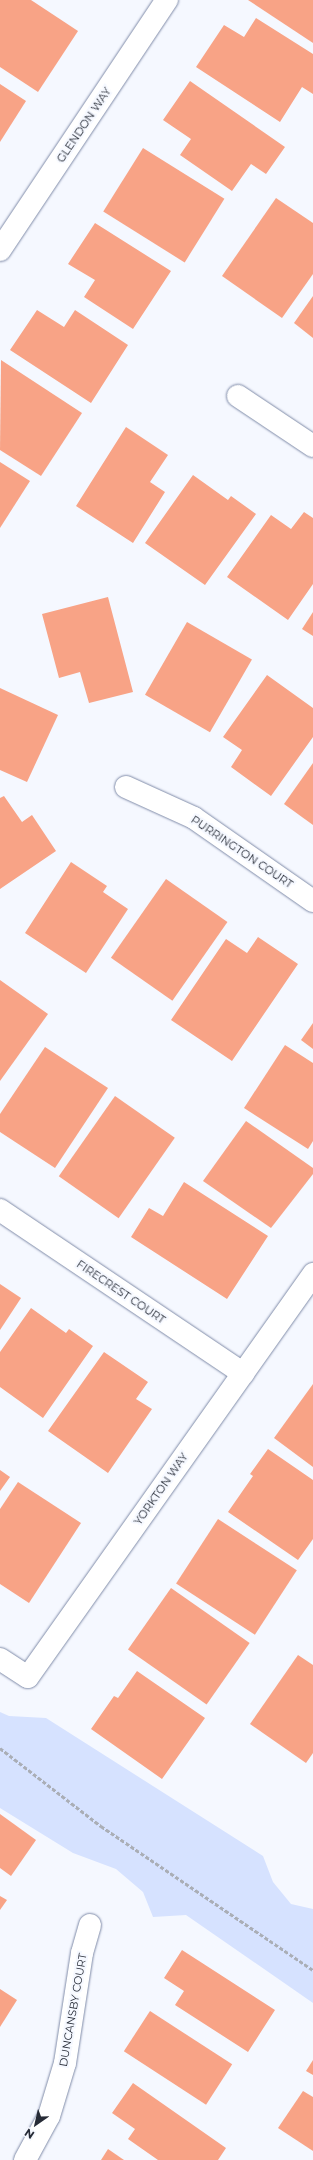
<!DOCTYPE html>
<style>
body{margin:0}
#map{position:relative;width:313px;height:2160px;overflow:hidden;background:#f5f8ff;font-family:Montserrat,sans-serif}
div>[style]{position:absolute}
.green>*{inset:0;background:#d6e2ff}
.building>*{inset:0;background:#f8a386;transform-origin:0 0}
.path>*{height:2.5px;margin-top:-1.25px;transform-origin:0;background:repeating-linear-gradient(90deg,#aaaeb6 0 4px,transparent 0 6px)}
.roads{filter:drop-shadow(0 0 1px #808ca9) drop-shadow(0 0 1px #808ca9)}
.minor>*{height:22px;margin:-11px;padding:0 11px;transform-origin:11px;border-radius:11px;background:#fff}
span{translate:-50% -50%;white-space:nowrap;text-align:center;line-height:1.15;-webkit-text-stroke:4px #f5f8ff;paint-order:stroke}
.street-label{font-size:11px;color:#262b36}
.north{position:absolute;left:16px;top:2104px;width:40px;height:40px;-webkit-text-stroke:3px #f5f8ff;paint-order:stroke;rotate:214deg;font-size:11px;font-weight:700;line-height:16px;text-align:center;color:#262b36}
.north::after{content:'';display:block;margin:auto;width:14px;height:18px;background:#262b36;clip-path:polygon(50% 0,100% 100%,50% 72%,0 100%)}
</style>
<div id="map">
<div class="green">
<i style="clip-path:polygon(0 1712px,9px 1716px,46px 1718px,263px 1856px,273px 1882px,291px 1904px,313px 1909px,313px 2003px,186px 1915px,153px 1917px,143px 1892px,116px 1869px,73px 1853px,0 1808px)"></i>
</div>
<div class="building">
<i style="clip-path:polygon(0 0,31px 0,78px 31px,38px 92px,0 67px)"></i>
<i style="clip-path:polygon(248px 0,313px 0,313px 43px)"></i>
<i style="clip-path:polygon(256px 18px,313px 54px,313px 94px,302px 87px,280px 122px,196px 67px,224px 25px,244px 37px)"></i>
<i style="clip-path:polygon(190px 81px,285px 147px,266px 174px,251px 164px,232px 191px,180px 155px,191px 139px,163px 120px)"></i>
<i style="clip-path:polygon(0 84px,26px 101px,0 142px)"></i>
<i style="left:143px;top:148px;width:96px;height:75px;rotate:32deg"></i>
<i style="clip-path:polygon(276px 198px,313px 223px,313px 274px,282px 318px,222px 276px)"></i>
<i style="clip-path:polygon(95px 223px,171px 271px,133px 329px,84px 297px,95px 280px,68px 264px)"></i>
<i style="clip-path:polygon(313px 296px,313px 338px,294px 323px)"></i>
<i style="clip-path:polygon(37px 310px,64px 327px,75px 310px,128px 345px,91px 403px,10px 350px)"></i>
<i style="clip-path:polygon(1px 360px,82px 413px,41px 476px,0 450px)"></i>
<i style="clip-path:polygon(126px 427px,168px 455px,150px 482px,165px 492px,133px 543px,76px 506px)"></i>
<i style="clip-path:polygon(0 462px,30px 481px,0 528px)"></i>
<i style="clip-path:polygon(193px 475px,228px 500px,231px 496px,256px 514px,205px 585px,145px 543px)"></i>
<i style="clip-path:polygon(304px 512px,313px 518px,313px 584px,288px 620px,227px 577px,271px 515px,291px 529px)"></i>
<i style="clip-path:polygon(108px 597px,133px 692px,89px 703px,80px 672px,59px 678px,42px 614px)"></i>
<i style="clip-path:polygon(313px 612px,313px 636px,302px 629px)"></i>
<i style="left:187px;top:622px;width:75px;height:84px;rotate:30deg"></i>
<i style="clip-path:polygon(267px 675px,313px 708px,313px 737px,271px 796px,231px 767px,242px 750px,223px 737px)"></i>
<i style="clip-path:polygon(0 688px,58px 715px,27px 782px,0 770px)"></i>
<i style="clip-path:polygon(313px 763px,313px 825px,284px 804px)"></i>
<i style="clip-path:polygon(4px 796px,22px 822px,32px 815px,56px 851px,0 889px,0 798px)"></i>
<i style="clip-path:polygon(71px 862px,107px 886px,103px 892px,128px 909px,86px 973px,25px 933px)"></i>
<i style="left:166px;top:879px;width:75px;height:96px;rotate:35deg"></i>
<i style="clip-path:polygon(258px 937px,298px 964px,232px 1061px,171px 1020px,226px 939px,247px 953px)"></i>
<i style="clip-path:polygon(0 980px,48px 1014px,0 1081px)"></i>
<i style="clip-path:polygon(313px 1023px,313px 1049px,301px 1040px)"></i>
<i style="clip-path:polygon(285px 1045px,313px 1063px,313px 1141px,308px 1149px,244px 1108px)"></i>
<i style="clip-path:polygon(45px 1047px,108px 1088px,55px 1168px,0 1132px,0 1114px)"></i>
<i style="left:115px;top:1096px;width:73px;height:98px;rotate:35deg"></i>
<i style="clip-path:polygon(246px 1121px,313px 1168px,313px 1174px,271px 1228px,203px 1181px)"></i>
<i style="clip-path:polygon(184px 1182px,268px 1236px,227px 1299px,131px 1237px,149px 1208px,163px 1216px)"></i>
<i style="clip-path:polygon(0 1284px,21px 1298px,0 1330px)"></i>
<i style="clip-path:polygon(31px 1308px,66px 1333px,69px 1329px,93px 1346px,43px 1418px,0 1387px,0 1352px)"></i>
<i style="clip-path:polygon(104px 1352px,148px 1382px,136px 1399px,152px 1409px,108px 1473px,48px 1431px)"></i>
<i style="clip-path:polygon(313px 1384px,313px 1467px,274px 1438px)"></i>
<i style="clip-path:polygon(268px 1449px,313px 1480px,313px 1539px,298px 1560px,228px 1512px,253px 1476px,250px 1474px)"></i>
<i style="clip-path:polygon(0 1470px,10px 1477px,0 1491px)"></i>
<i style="clip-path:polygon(18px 1482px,81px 1523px,29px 1603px,0 1584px,0 1509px)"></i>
<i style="left:218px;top:1519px;width:94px;height:77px;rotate:33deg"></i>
<i style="left:171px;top:1588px;width:96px;height:75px;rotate:35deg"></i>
<i style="clip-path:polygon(298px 1655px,313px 1665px,313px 1753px,306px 1763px,250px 1724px)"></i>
<i style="clip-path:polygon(137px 1671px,205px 1718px,162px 1779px,91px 1729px,114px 1696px,118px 1698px)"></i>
<i style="clip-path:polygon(0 1814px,36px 1840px,11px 1876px,0 1868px)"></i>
<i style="clip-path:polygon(0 1896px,7px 1900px,0 1910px)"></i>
<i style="clip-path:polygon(182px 1950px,275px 2010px,248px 2052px,175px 2005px,184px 1991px,164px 1978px)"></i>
<i style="clip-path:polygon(0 1989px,17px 2000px,0 2027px)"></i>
<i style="left:150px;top:2011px;width:98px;height:48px;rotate:33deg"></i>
<i style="clip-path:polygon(313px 2060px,313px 2075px,306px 2071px)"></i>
<i style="clip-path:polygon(133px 2083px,226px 2148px,218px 2160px,158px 2160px,128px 2139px,135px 2129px,112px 2113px)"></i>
<i style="clip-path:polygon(303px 2091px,313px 2097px,313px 2151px,278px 2128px)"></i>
<i style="clip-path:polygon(108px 2149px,124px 2160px,101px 2160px)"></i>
</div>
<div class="path">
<i style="left:0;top:1748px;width:128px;rotate:37.7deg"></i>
<i style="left:101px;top:1826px;width:256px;rotate:34.2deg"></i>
</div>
<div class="roads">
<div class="minor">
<i style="left:0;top:250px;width:301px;rotate:-56.3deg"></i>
<i style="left:238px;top:396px;width:90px;rotate:33.7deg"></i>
<i style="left:126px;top:787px;width:75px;rotate:24.5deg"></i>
<i style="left:194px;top:818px;width:145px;rotate:34.9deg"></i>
<i style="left:0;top:1210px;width:293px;rotate:33.9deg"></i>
<i style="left:0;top:1659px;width:33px;rotate:33deg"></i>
<i style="left:28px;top:1677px;width:494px;rotate:-54.7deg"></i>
<i style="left:25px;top:2160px;width:50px;rotate:-61.4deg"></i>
<i style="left:49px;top:2116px;width:55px;rotate:-73.2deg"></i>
<i style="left:65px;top:2063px;width:111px;rotate:-81.2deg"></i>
<i style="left:82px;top:1953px;width:29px;rotate:-74deg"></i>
</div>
</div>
<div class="street-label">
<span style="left:84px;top:125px;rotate:-56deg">GLENDON WAY</span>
<span style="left:242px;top:852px;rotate:34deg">PURRINGTON COURT</span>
<span style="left:121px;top:1292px;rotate:34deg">FIRECREST COURT</span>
<span style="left:161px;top:1489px;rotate:-55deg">YORKTON WAY</span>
<span style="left:73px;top:2010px;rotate:-80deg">DUNCANSBY COURT</span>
</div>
<div class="north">N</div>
</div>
